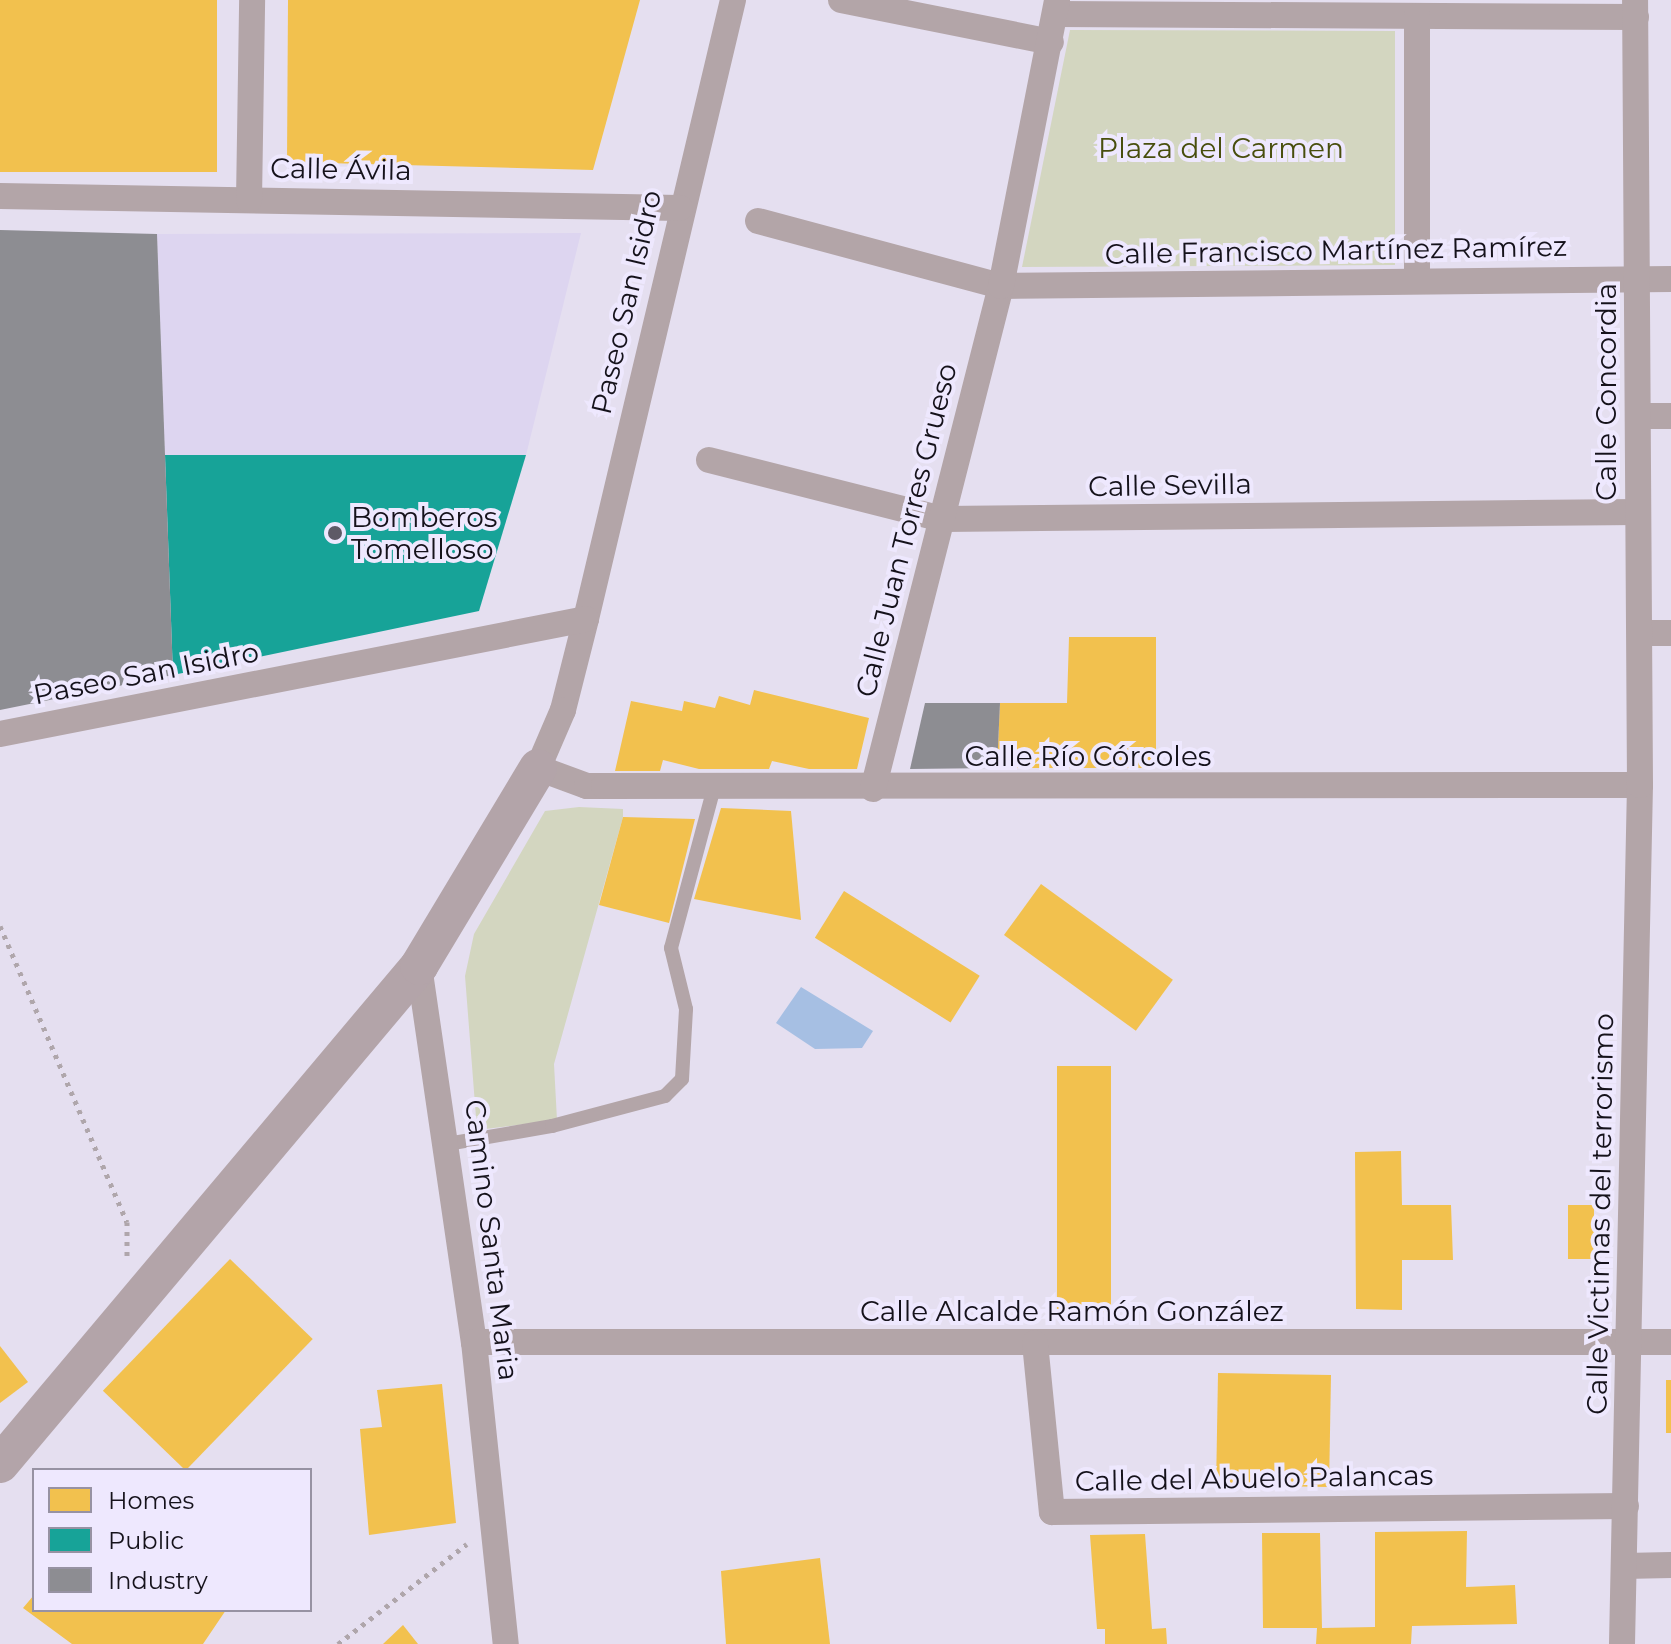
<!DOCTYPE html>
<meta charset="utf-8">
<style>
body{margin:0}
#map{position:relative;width:1671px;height:1644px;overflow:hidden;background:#e5dff0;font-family:Montserrat,sans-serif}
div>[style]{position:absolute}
.built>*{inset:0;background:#ddd5f0}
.green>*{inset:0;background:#d3d6c0}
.water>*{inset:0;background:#a6bfe3}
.homes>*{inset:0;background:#f2c14e;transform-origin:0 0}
.public>*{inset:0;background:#17a398}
.industry>*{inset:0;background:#8d8d92}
.path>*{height:5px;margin-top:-2.5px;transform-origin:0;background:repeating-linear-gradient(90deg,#afa6ab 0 4px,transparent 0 10px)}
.lane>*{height:14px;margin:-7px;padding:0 7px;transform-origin:7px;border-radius:7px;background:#b3a5a8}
.street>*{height:26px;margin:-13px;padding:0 13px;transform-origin:13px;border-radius:13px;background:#b3a5a8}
.secondary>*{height:38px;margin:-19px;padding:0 19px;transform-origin:19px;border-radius:19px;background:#b3a4a9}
.dots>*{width:22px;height:22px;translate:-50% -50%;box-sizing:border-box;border:4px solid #eee8fe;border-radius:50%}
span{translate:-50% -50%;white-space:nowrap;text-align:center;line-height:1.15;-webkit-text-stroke:8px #eee8fe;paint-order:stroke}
.park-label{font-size:28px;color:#484e0d}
.street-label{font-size:28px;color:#15121b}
.poi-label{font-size:28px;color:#15121b}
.left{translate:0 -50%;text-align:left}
.legend{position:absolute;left:32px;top:1468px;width:280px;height:144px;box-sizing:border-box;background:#eee8fe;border:2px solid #9792a3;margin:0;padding:10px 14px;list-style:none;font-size:24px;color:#15121b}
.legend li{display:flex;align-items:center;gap:16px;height:40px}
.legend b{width:40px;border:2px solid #9792a3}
</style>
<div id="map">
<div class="built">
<i style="clip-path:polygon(581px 233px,526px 455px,165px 455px,157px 234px)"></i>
</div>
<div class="green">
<i style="clip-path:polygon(1070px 30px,1395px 31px,1395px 265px,1022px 267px)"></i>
<i style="clip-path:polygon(579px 807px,623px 809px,623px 817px,554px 1064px,557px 1120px,477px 1130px,465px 976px,474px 934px,545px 811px)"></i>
</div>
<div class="water">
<i style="clip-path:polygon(801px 987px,873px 1031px,862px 1048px,815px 1049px,776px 1023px)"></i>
</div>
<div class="homes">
<i style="left:0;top:0;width:217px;height:172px"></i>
<i style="clip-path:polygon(288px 0,640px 0,593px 170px,287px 162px)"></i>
<i style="clip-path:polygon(1069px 637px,1156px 637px,1156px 768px,997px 768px,1000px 703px,1067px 703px)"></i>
<i style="clip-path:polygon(754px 690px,869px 718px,857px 769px,809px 769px,772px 761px,769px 769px,699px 769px,663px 760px,660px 771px,615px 771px,631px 701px,682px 711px,684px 701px,715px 708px,719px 696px,750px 705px)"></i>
<i style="clip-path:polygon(721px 808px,791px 811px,801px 920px,694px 899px)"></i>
<i style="clip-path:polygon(623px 817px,695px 819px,669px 923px,599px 905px)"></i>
<i style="left:1041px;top:884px;width:163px;height:63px;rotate:36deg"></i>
<i style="left:844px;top:891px;width:160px;height:55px;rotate:32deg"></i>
<i style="left:1057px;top:1066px;width:54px;height:246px"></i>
<i style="clip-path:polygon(1401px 1151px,1402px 1205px,1451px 1205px,1453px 1260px,1402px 1260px,1402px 1310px,1356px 1309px,1355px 1152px)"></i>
<i style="left:1568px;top:1205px;width:26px;height:54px"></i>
<i style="left:230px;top:1259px;width:115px;height:183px;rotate:44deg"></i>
<i style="clip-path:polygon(0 1346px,28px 1382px,0 1403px)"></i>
<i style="left:1331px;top:1375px;width:112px;height:113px;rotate:91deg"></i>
<i style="left:1666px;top:1380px;width:5px;height:53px"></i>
<i style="clip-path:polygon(442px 1384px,456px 1523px,369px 1535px,360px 1429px,382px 1427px,377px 1390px)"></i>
<i style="clip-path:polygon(1467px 1531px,1466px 1587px,1515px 1585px,1517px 1624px,1412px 1626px,1411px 1644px,1316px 1644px,1317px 1628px,1263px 1628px,1262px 1533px,1320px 1533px,1322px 1628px,1375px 1627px,1375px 1532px)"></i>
<i style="clip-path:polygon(1145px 1534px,1152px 1629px,1166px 1628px,1167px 1644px,1105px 1644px,1105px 1629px,1097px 1629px,1090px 1535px)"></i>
<i style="clip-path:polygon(820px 1558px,830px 1644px,726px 1644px,721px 1571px)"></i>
<i style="clip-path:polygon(34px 1595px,34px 1610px,226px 1610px,203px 1644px,72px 1644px,23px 1608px)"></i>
<i style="clip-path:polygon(403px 1625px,418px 1644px,383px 1644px)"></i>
</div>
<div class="public">
<i style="clip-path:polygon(165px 455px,526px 455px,479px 611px,173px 675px)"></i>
</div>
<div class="industry">
<i style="clip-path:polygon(0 230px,157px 234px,173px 675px,0 710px)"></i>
<i style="clip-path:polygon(925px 703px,1000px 703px,997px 768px,910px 769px)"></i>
</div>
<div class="path">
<i style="left:0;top:926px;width:322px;rotate:66.8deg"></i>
<i style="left:127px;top:1222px;width:37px;rotate:90deg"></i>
<i style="left:338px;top:1644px;width:163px;rotate:-37.8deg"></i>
</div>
<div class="lane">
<i style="left:447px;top:1144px;width:107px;rotate:-9.7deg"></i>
<i style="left:552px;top:1126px;width:117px;rotate:-14.9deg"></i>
<i style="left:665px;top:1096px;width:24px;rotate:-45deg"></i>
<i style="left:682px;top:1079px;width:70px;rotate:-86.7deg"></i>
<i style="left:686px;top:1009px;width:63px;rotate:-103.8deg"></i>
<i style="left:671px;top:948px;width:167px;rotate:-75deg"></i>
</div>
<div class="street">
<i style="left:733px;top:0;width:636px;rotate:103.36deg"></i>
<i style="left:586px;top:619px;width:94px;rotate:104.2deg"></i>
<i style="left:563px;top:710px;width:63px;rotate:113.3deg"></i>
<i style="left:538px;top:768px;width:52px;rotate:20.2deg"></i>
<i style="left:587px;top:786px;width:17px"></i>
<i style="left:604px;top:786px;width:1036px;rotate:-0.06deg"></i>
<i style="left:841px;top:0;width:214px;rotate:11.3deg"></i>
<i style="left:1057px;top:14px;width:579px;rotate:0.3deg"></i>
<i style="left:1417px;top:16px;width:265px;rotate:90deg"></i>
<i style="left:0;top:196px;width:680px;rotate:1.01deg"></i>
<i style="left:249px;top:200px;width:200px;rotate:-89.1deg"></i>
<i style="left:758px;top:221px;width:252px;rotate:15deg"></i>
<i style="left:1001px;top:286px;width:670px;rotate:-0.6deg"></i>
<i style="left:1638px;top:416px;width:33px"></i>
<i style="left:709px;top:460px;width:241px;rotate:14.2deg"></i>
<i style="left:943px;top:519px;width:695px;rotate:-0.58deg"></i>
<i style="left:1640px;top:633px;width:31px"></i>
<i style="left:0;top:734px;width:597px;rotate:-11.1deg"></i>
<i style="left:873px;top:789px;width:519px;rotate:-75.72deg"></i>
<i style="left:1001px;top:286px;width:291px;rotate:-78.9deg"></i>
<i style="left:419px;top:966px;width:380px;rotate:81.7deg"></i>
<i style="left:474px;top:1342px;width:304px;rotate:84deg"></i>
<i style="left:474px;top:1342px;width:1197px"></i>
<i style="left:1035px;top:1343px;width:170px;rotate:84.3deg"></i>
<i style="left:1052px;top:1512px;width:574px;rotate:-0.6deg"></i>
<i style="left:1624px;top:1566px;width:47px;rotate:-1.2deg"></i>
<i style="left:1622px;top:1644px;width:859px;rotate:-88.8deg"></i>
<i style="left:1640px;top:785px;width:785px;rotate:-90.36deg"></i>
</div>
<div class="secondary">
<i style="left:0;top:1464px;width:651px;rotate:-49.92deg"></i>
<i style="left:419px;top:966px;width:231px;rotate:-59deg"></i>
</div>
<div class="dots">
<i style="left:335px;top:533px;background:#5e5a66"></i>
</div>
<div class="park-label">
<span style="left:1221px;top:148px">Plaza del Carmen</span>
</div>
<div class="street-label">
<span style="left:341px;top:169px;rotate:1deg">Calle Ávila</span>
<span style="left:1336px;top:250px;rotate:-1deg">Calle Francisco Martínez Ramírez</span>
<span style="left:626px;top:302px;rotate:-77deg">Paseo San Isidro</span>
<span style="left:1606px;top:392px;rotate:-90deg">Calle Concordia</span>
<span style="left:1170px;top:485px;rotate:-1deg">Calle Sevilla</span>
<span style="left:906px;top:530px;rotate:-76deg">Calle Juan Torres Grueso</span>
<span style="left:146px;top:673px;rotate:-11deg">Paseo San Isidro</span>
<span style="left:1088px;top:756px">Calle Río Córcoles</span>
<span style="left:1600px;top:1214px;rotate:-89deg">Calle Victimas del terrorismo</span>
<span style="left:492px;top:1240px;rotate:83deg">Camino Santa Maria</span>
<span style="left:1072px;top:1311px">Calle Alcalde Ramón González</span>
<span style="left:1254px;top:1478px;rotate:-1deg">Calle del Abuelo Palancas</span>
</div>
<div class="poi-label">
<span class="left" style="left:351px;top:533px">Bomberos<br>Tomelloso</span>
</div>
<ul class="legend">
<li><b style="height:22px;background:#f2c14e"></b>Homes</li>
<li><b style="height:22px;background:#17a398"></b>Public</li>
<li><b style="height:22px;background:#8d8d92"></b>Industry</li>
</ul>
</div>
